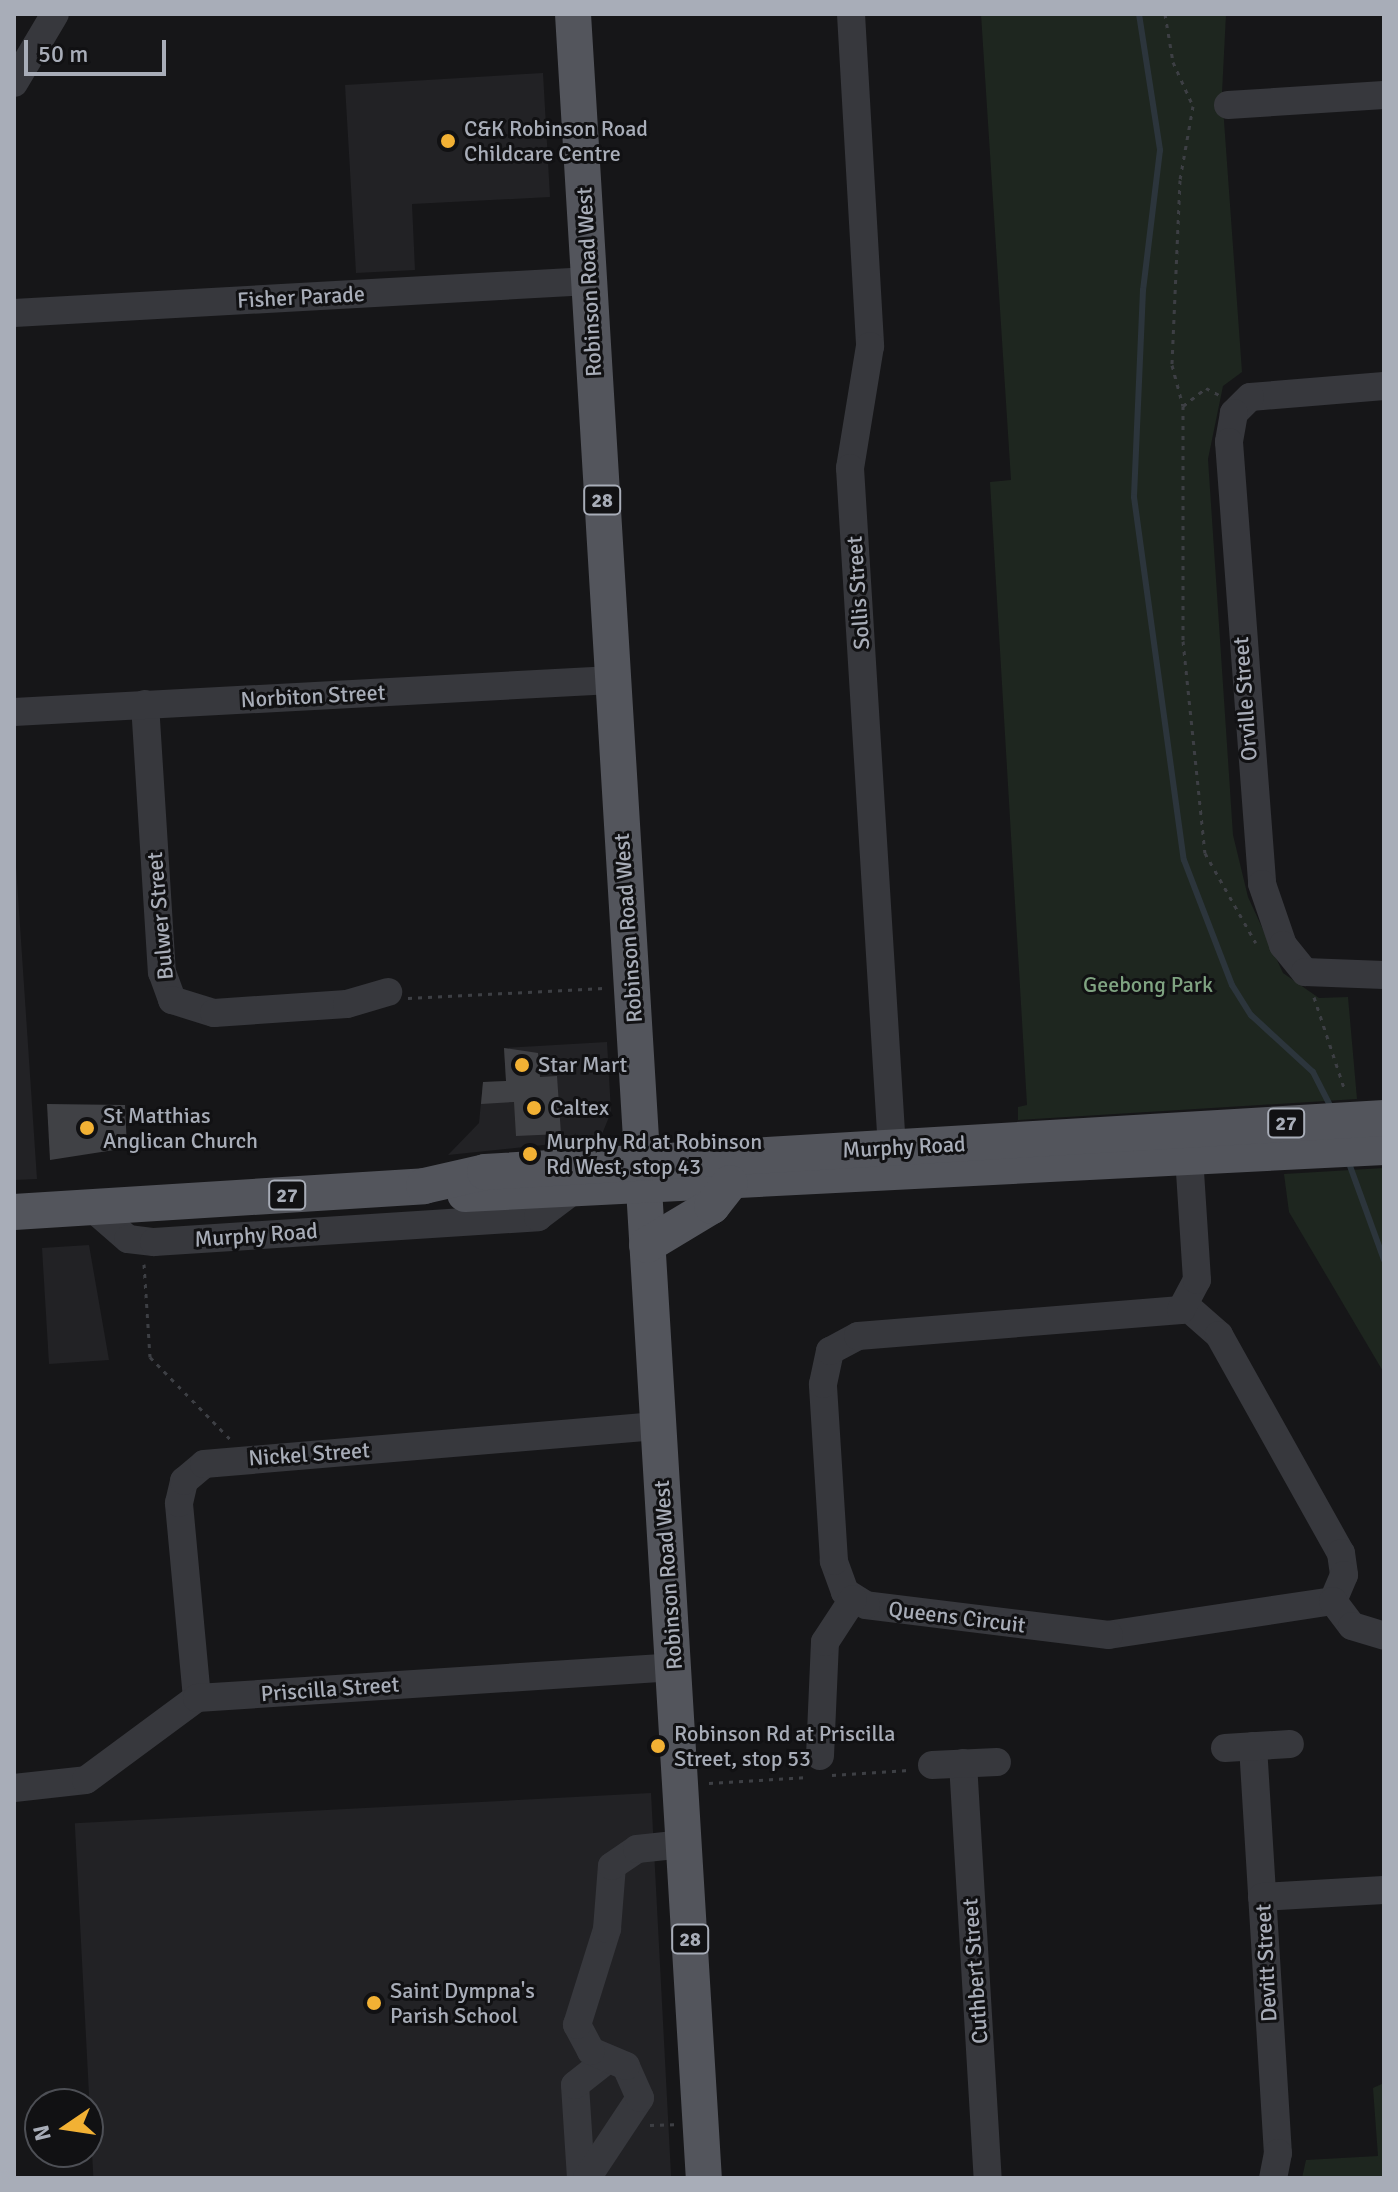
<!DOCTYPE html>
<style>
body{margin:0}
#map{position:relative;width:1398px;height:2192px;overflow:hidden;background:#161618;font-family:Signika,sans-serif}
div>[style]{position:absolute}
.built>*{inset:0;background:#222225;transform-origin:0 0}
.green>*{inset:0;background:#1e261f}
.stream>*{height:6px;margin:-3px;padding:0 3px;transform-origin:3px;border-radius:3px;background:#2c353c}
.building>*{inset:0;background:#404145}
.path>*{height:3px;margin-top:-1.5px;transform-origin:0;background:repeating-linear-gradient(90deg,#3d3f44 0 4px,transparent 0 10px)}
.minor>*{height:28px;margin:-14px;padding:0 14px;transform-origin:14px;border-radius:14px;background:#37383d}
.major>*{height:36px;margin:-18px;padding:0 18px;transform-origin:18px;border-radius:18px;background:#53555c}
.dots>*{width:22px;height:22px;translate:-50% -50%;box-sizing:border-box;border:4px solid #111113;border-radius:50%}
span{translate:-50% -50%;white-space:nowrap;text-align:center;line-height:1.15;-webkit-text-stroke:6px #111113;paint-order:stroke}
.shield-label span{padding:2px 6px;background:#111113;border:2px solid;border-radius:6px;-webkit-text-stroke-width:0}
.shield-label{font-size:20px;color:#a8adb8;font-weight:700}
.poi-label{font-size:22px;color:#a8adb8}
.left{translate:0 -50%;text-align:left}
.street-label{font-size:22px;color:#a8adb8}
.park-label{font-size:22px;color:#7fa381}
.frame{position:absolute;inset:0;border:16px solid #a8adb8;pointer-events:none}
.north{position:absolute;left:24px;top:2088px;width:80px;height:80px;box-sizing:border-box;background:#111113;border:2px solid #4d4f55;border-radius:50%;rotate:257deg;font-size:22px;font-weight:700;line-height:32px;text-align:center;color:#a8adb8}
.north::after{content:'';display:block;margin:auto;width:28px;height:36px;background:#f2b134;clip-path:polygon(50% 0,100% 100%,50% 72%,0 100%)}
.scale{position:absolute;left:24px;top:40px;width:142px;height:36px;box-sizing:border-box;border:4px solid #a8adb8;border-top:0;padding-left:10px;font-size:24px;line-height:28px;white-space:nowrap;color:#a8adb8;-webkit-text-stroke:6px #111113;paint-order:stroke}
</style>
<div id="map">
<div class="built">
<i style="clip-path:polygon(543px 73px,550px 197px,412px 204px,415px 270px,356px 273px,345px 85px)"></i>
<i style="clip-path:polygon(14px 836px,37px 1179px,14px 1180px)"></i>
<i style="clip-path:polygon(607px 1042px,611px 1112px,600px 1139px,448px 1155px,479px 1123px,483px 1082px,506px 1081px,504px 1048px)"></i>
<i style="clip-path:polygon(89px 1245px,109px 1360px,49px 1364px,42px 1248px)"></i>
<i style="left:651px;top:1793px;width:386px;height:577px;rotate:87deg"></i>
</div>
<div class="green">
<i style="clip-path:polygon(981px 14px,1226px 14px,1222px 93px,1242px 372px,1223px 386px,1208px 459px,1233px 835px,1248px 897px,1283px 973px,1319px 998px,1348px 997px,1357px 1099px,1018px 1120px,1018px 1107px,1027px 1105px,990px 482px,1011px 480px)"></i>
<i style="clip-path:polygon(1384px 1168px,1384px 1373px,1289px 1212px,1284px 1174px)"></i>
<i style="clip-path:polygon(1384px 2083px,1384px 2178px,1302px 2178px,1306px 2160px,1378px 2156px,1373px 2088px)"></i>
</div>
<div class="stream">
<i style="left:1139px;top:14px;width:138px;rotate:81.2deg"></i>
<i style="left:1160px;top:150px;width:141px;rotate:96.9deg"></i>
<i style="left:1143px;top:290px;width:207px;rotate:92.5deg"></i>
<i style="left:1134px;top:497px;width:366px;rotate:82.2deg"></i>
<i style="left:1184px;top:860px;width:134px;rotate:69deg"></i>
<i style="left:1232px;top:985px;width:36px;rotate:58deg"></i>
<i style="left:1251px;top:1015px;width:84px;rotate:42.6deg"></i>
<i style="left:1313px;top:1072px;width:38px;rotate:63deg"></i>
<i style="left:1350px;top:1166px;width:100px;rotate:70.1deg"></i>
</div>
<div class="building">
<i style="clip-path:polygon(504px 1048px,538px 1053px,540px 1077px,557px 1076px,561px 1134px,516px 1136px,514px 1102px,481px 1104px,483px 1082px,506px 1081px)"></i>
<i style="clip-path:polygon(47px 1104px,125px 1105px,127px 1148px,50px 1160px)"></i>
</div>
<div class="path">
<i style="left:1165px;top:14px;width:49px;rotate:80.5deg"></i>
<i style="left:1173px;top:62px;width:48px;rotate:65.6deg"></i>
<i style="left:1193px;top:106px;width:75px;rotate:100deg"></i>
<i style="left:1180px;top:180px;width:185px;rotate:92.5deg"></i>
<i style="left:1172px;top:365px;width:42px;rotate:75deg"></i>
<i style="left:1183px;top:406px;width:235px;rotate:90deg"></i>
<i style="left:1183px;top:641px;width:213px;rotate:84.1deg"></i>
<i style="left:1205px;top:853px;width:103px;rotate:60.5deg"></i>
<i style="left:1183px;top:406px;width:29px;rotate:-38deg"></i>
<i style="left:1206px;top:388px;width:15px;rotate:28deg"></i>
<i style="left:1314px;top:997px;width:99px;rotate:71.7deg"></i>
<i style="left:408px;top:998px;width:196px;rotate:-2.9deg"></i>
<i style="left:144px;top:1264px;width:93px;rotate:86.3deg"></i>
<i style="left:150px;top:1357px;width:115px;rotate:45.7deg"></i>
<i style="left:832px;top:1775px;width:77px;rotate:-3.7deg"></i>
<i style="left:709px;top:1783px;width:100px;rotate:-3.4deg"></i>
<i style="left:650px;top:2125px;width:25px;rotate:-2deg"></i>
</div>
<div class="minor">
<i style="left:851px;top:14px;width:333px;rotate:86.7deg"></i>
<i style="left:870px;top:346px;width:124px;rotate:99.3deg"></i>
<i style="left:850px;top:468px;width:698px;rotate:86.47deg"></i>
<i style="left:14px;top:83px;width:80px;rotate:-59.3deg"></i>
<i style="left:1228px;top:105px;width:156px;rotate:-3.7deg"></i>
<i style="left:14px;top:313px;width:576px;rotate:-3.19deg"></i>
<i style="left:1384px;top:386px;width:134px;rotate:175.3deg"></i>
<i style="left:1250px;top:397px;width:23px;rotate:135deg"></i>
<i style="left:1234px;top:413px;width:29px;rotate:100deg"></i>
<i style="left:1229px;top:442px;width:443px;rotate:85.7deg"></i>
<i style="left:1262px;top:884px;width:65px;rotate:71deg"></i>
<i style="left:1283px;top:945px;width:35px;rotate:51deg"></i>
<i style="left:1305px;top:972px;width:79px;rotate:2.2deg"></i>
<i style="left:145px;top:704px;width:269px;rotate:86.4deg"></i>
<i style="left:162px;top:972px;width:30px;rotate:70deg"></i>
<i style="left:172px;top:1000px;width:44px;rotate:17.2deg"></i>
<i style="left:214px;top:1013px;width:133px;rotate:-3.9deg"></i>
<i style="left:347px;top:1004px;width:43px;rotate:-16.3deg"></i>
<i style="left:14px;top:712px;width:599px;rotate:-3.06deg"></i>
<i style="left:91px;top:1207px;width:49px;rotate:40.9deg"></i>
<i style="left:128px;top:1239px;width:26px;rotate:7deg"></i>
<i style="left:154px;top:1242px;width:385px;rotate:-3.7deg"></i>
<i style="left:538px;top:1217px;width:39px;rotate:-37deg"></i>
<i style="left:1186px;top:1306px;width:44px;rotate:41.3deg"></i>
<i style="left:1219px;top:1335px;width:250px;rotate:60.8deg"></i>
<i style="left:1341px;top:1553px;width:22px;rotate:82deg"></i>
<i style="left:1344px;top:1575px;width:28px;rotate:113deg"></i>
<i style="left:1333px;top:1601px;width:227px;rotate:171.4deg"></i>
<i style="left:1109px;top:1635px;width:245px;rotate:-173deg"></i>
<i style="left:866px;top:1605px;width:25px;rotate:-148deg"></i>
<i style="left:845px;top:1592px;width:33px;rotate:-110deg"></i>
<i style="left:834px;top:1561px;width:177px;rotate:-93.6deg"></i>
<i style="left:823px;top:1384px;width:34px;rotate:-78deg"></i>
<i style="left:830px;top:1351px;width:32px;rotate:-28deg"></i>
<i style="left:858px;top:1336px;width:324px;rotate:-4.6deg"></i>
<i style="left:1181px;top:1310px;width:34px;rotate:-62deg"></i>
<i style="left:1197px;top:1280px;width:141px;rotate:-93.7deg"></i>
<i style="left:1333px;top:1601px;width:31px;rotate:53deg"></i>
<i style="left:1352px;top:1626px;width:34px;rotate:17deg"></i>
<i style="left:197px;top:1698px;width:196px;rotate:-95.3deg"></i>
<i style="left:179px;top:1503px;width:23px;rotate:-77deg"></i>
<i style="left:184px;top:1481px;width:26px;rotate:-40deg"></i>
<i style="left:204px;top:1464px;width:457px;rotate:-4.8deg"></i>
<i style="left:1253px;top:1746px;width:408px;rotate:86.5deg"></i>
<i style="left:1278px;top:2153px;width:25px;rotate:101deg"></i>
<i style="left:1225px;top:1748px;width:65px;rotate:-3.5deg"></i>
<i style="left:820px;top:1756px;width:114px;rotate:-87.5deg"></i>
<i style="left:825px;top:1642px;width:51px;rotate:-56.9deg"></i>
<i style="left:963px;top:1763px;width:416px;rotate:86.6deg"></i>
<i style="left:932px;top:1765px;width:65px;rotate:-2.6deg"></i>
<i style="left:14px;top:1788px;width:72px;rotate:-6.3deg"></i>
<i style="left:86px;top:1780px;width:138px;rotate:-36.5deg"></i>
<i style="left:197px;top:1698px;width:478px;rotate:-3.7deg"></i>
<i style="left:1262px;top:1897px;width:122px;rotate:-3.3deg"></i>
<i style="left:581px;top:2178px;width:93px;rotate:-93.7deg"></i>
<i style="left:575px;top:2085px;width:42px;rotate:-38.2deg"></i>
<i style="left:587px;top:2178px;width:96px;rotate:-56.5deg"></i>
<i style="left:640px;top:2098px;width:35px;rotate:-114deg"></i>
<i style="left:626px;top:2066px;width:38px;rotate:-157deg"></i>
<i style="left:591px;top:2051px;width:30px;rotate:-118deg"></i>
<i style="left:577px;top:2025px;width:101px;rotate:-72.6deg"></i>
<i style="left:607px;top:1929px;width:63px;rotate:-85.5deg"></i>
<i style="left:612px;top:1866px;width:30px;rotate:-34deg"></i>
<i style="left:637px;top:1849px;width:47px;rotate:-6.1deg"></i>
</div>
<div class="major">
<i style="left:573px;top:14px;width:2168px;rotate:86.54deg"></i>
<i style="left:465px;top:1194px;width:920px;rotate:-2.93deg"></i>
<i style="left:14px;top:1212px;width:411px;rotate:-3.6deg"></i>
<i style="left:424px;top:1186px;width:63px;rotate:-12.9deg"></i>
<i style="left:485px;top:1172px;width:901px;rotate:-3.44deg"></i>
<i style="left:647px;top:1245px;width:76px;rotate:-31deg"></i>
<i style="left:712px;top:1206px;width:29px;rotate:-52deg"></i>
</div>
<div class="dots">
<i style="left:448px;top:141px;background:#f2b134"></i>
<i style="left:522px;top:1065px;background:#f2b134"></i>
<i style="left:534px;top:1108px;background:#f2b134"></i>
<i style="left:87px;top:1128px;background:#f2b134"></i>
<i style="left:530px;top:1154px;background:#f2b134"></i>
<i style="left:658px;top:1746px;background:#f2b134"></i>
<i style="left:374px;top:2003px;background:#f2b134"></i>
</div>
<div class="shield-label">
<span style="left:602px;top:500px">28</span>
<span style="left:1286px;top:1123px">27</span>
<span style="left:287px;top:1195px">27</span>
<span style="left:690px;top:1939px">28</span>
</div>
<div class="poi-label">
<span class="left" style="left:464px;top:141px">C&amp;K Robinson Road<br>Childcare Centre</span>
<span class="left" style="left:538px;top:1065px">Star Mart</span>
<span class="left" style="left:550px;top:1108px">Caltex</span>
<span class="left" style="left:103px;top:1128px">St Matthias<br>Anglican Church</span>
<span class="left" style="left:546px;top:1154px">Murphy Rd at Robinson<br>Rd West, stop 43</span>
<span class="left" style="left:674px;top:1746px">Robinson Rd at Priscilla<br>Street, stop 53</span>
<span class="left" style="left:390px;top:2003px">Saint Dympna's<br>Parish School</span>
</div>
<div class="street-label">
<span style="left:589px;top:282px;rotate:-93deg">Robinson Road West</span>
<span style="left:301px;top:297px;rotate:-3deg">Fisher Parade</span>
<span style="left:858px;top:593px;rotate:-94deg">Sollis Street</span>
<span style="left:313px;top:696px;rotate:-3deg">Norbiton Street</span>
<span style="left:1245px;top:699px;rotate:-94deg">Orville Street</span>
<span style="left:160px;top:916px;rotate:-95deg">Bulwer Street</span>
<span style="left:628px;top:928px;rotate:-94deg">Robinson Road West</span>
<span style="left:904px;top:1147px;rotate:-3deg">Murphy Road</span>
<span style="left:256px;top:1235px;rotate:-4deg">Murphy Road</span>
<span style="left:309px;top:1454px;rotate:-4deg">Nickel Street</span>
<span style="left:668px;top:1575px;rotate:-94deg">Robinson Road West</span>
<span style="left:957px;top:1617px;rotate:7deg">Queens Circuit</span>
<span style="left:330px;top:1689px;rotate:-4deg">Priscilla Street</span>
<span style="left:1266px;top:1963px;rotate:-93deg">Devitt Street</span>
<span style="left:975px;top:1971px;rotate:-94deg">Cuthbert Street</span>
</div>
<div class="park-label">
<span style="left:1148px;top:985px">Geebong Park</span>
</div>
<div class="frame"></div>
<div class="north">N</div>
<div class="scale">50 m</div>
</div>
